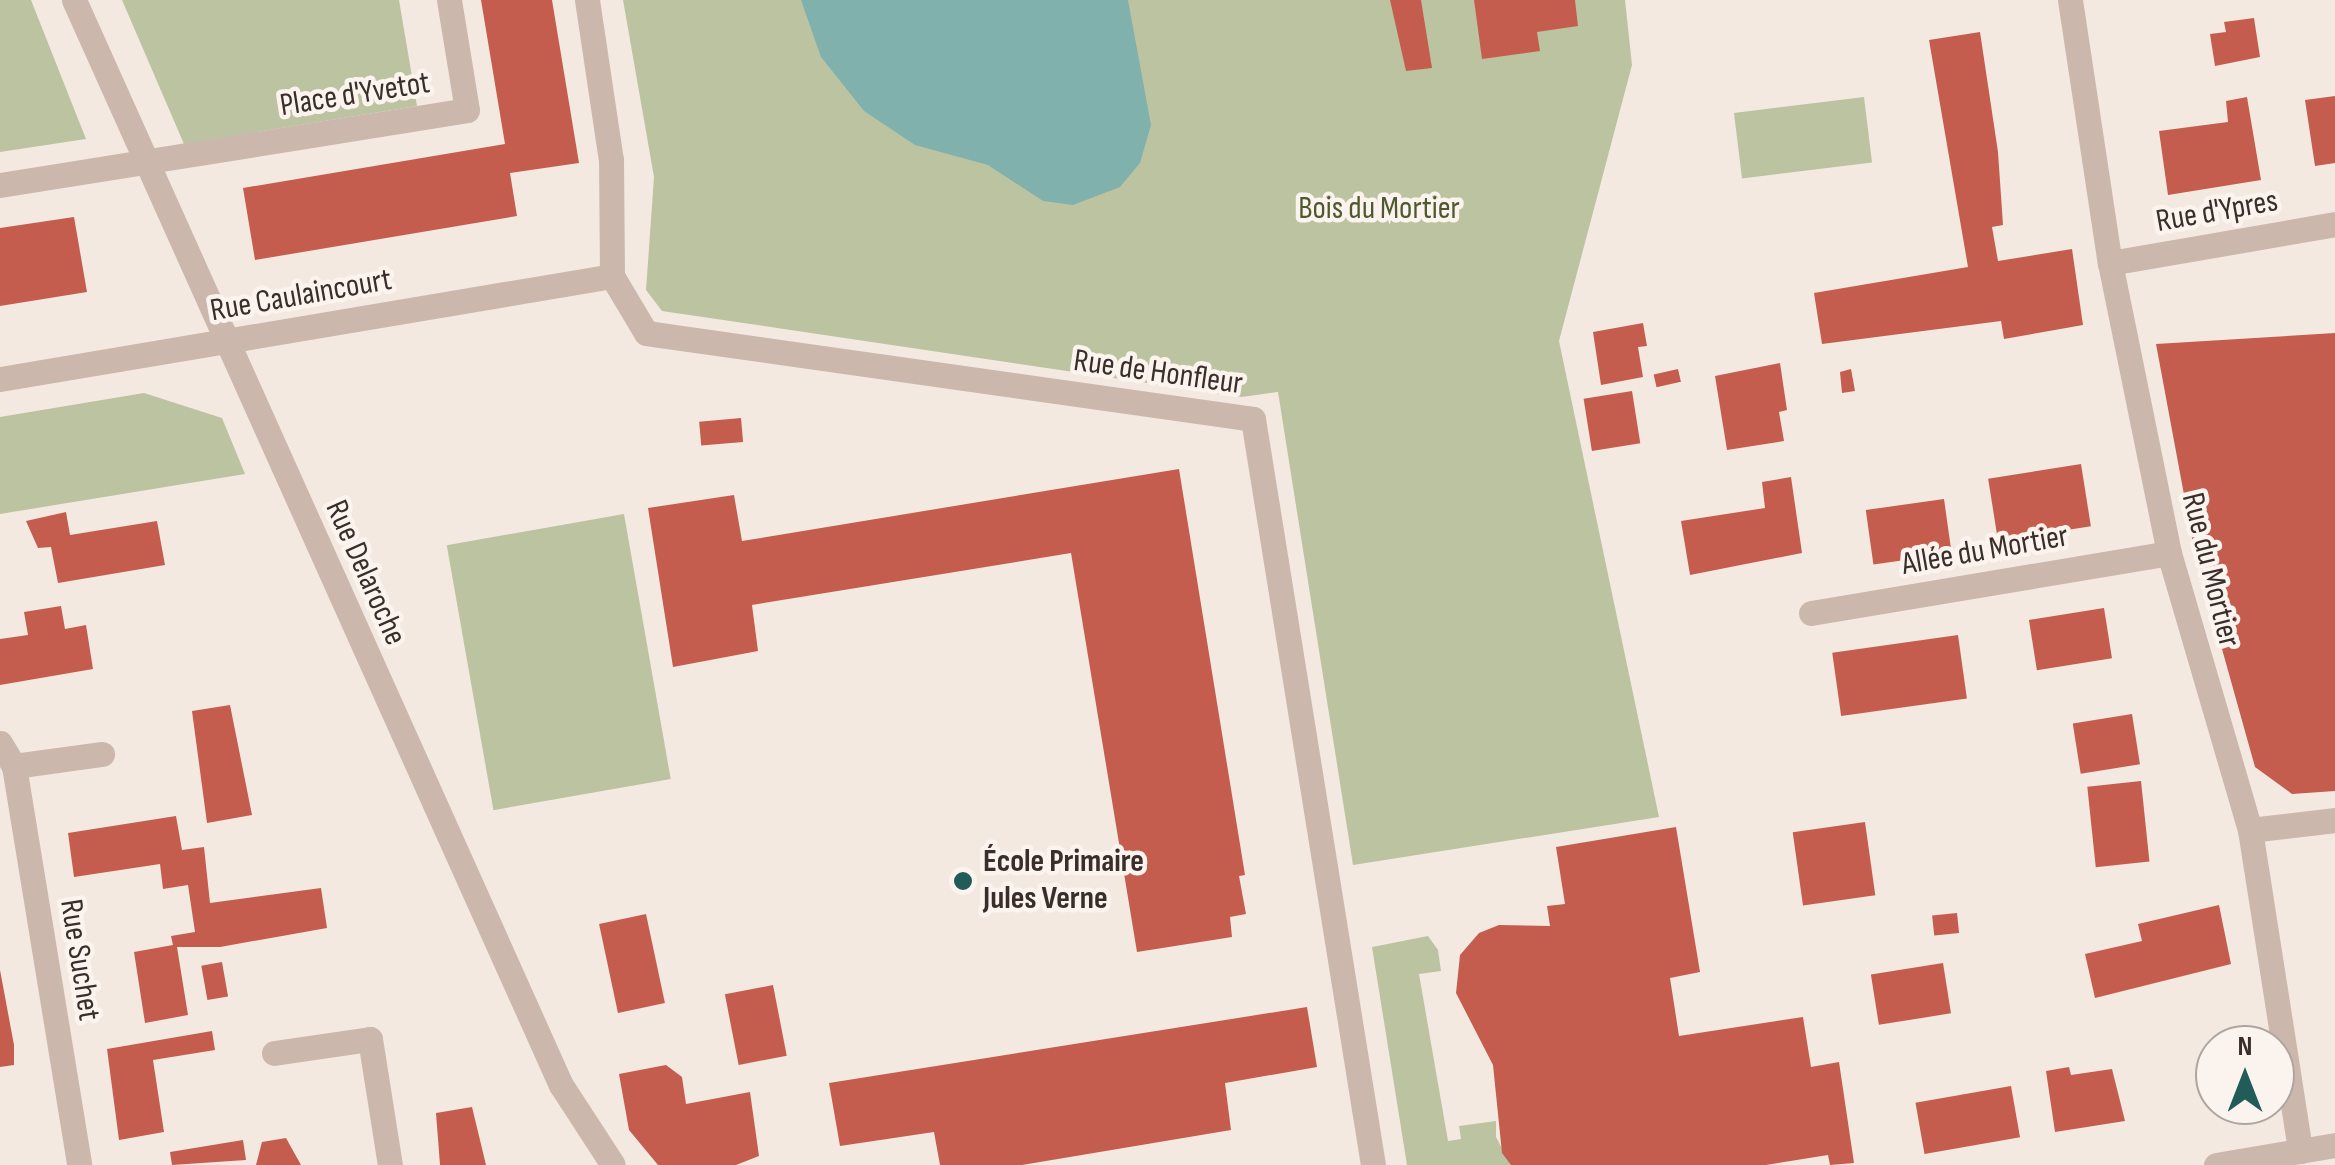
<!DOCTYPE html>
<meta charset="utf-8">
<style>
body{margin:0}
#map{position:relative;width:2335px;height:1165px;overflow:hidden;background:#f3e9e1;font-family:"Sofia Sans Condensed",sans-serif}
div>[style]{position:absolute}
.green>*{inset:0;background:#bcc3a1;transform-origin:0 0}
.water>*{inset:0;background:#80b1ad}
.building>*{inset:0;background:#c55d4e;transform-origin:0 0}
.pedestrian>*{height:25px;margin:-12.5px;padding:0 12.5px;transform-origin:12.5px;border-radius:12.5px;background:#ccb7ad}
.minor>*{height:25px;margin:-12.5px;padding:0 12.5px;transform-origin:12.5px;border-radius:12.5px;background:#ccb7ad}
.dots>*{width:28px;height:28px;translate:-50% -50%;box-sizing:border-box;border:5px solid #fbf3ee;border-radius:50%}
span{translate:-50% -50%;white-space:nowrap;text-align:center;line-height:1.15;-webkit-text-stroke:9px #fbf3ee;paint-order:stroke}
.street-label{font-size:32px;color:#3a2e2b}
.park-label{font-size:32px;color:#4e592f}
.poi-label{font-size:32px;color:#3a2e2b;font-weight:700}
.left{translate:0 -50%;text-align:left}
.north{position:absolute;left:2195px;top:1025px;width:100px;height:100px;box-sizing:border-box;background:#fbf3ee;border:2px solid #aea4a0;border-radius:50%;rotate:0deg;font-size:28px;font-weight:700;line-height:40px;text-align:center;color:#3a2e2b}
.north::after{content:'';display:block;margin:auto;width:35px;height:45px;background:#215c59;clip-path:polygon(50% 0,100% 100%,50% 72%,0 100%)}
</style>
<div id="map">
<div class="green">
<i style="clip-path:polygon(0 0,31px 0,86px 139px,0 152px)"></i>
<i style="clip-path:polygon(122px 0,399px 0,417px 106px,184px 144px)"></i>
<i style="clip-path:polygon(623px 0,1625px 0,1632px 65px,1559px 341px,1659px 817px,1353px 865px,1278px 392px,1242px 397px,662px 311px,646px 290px,654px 177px)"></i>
<i style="left:1864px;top:97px;width:66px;height:131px;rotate:83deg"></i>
<i style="clip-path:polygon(144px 393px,222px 418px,245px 474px,0 514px,0 417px)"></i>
<i style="left:624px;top:514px;width:269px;height:180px;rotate:80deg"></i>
<i style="clip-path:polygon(1428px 936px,1438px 950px,1441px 971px,1419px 974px,1448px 1141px,1461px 1139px,1459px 1126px,1496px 1121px,1496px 1137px,1511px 1165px,1407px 1165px,1372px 947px)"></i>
</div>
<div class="water">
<i style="clip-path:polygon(801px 0,1128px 0,1151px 125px,1140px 163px,1120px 187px,1073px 205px,1043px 201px,988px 165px,915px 145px,864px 111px,821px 57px)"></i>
</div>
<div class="building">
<i style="clip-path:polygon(481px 0,552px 0,579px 163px,510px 173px,517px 216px,255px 260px,243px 188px,505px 144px)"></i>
<i style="clip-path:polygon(1390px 0,1421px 0,1432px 68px,1406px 71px)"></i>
<i style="clip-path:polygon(1474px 0,1575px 0,1578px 26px,1537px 32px,1540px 51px,1482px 59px)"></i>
<i style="clip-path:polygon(2254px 18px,2260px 57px,2215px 66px,2210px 34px,2226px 32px,2224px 22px)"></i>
<i style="clip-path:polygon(1980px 32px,1998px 152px,2003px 225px,1992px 227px,1998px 261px,2072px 249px,2083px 325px,2004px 339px,2001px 321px,1822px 344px,1814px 293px,1968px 267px,1929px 40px)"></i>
<i style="clip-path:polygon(2335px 96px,2335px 163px,2315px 166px,2305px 100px)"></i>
<i style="clip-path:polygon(2247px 97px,2261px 180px,2168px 195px,2159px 131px,2228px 122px,2226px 101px)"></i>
<i style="clip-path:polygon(74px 217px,87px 292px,0 306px,0 228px)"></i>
<i style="clip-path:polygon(1643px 323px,1647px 346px,1638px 347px,1643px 377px,1601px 385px,1593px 332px)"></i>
<i style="clip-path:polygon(2335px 333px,2335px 791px,2292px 794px,2255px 767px,2222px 649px,2231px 646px,2226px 630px,2217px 633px,2193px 543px,2156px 344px)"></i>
<i style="clip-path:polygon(1780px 363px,1787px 410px,1779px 412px,1784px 441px,1727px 450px,1715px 376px)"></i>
<i style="left:1678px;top:369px;width:13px;height:25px;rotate:77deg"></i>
<i style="clip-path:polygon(1851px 369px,1855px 391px,1842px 393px,1840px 372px)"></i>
<i style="left:1632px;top:391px;width:53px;height:49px;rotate:81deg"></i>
<i style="left:741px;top:418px;width:24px;height:42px;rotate:85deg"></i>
<i style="left:2081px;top:464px;width:63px;height:94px;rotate:81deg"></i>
<i style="clip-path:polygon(1179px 469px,1245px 875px,1239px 876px,1246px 914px,1230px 917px,1232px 937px,1137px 952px,1071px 553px,752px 605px,758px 651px,673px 667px,648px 508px,734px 495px,742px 541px)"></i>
<i style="clip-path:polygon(1791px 477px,1802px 553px,1690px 575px,1681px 521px,1765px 508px,1762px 482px)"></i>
<i style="left:1944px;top:499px;width:55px;height:79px;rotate:82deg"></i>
<i style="clip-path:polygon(66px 512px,70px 535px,157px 521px,165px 565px,58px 583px,51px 547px,38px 548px,26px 521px)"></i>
<i style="clip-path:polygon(61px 606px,65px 629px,86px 625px,93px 669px,0 685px,0 639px,28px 635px,24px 612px)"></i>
<i style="left:2104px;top:608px;width:51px;height:76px;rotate:81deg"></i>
<i style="left:1958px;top:635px;width:64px;height:127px;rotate:82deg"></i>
<i style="clip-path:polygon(230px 705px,252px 815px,207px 823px,192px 711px)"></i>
<i style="left:2132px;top:714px;width:51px;height:60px;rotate:81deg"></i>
<i style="left:2141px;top:781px;width:81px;height:54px;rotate:84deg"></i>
<i style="clip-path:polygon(176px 816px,182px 850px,204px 847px,210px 903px,321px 888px,327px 928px,220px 947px,177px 947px,188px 1015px,145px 1023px,134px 952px,173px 945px,171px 936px,195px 932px,188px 885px,163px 889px,160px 864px,74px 877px,68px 833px)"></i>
<i style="left:1865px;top:822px;width:74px;height:73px;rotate:82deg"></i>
<i style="clip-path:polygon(1676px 827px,1700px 972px,1670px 978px,1679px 1036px,1803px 1017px,1811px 1067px,1839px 1062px,1854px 1163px,1830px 1165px,1828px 1155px,1766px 1165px,1511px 1165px,1502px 1153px,1493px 1065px,1456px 993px,1460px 955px,1479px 933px,1499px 925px,1550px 926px,1547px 906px,1565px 904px,1556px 847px)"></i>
<i style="clip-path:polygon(2219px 905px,2231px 964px,2095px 998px,2085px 954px,2142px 941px,2138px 924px)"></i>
<i style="left:1957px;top:913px;width:20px;height:25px;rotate:84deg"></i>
<i style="left:646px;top:914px;width:91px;height:48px;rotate:78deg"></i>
<i style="left:222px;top:962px;width:35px;height:21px;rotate:80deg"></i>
<i style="left:1943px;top:963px;width:51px;height:73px;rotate:81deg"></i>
<i style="clip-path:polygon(0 970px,14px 1045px,14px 1065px,0 1067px)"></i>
<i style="left:773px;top:985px;width:72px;height:49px;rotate:79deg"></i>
<i style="clip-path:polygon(1307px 1007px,1317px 1067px,1225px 1083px,1231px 1130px,1022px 1165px,940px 1165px,934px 1132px,840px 1146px,829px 1083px)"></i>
<i style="clip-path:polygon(212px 1031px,215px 1050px,153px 1060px,164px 1132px,119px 1140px,107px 1049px)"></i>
<i style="clip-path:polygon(666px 1065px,682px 1077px,686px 1104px,750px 1092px,759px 1156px,736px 1165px,658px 1165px,629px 1130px,619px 1074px)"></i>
<i style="clip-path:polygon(2069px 1067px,2071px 1075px,2112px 1069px,2125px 1121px,2055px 1132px,2046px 1071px)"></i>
<i style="left:2011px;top:1086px;width:52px;height:97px;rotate:80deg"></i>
<i style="clip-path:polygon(472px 1107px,486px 1165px,440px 1165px,436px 1113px)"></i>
<i style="clip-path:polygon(286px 1138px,301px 1165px,256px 1165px,262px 1142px)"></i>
<i style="clip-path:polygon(243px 1140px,246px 1160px,172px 1165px,170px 1152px)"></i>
</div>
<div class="pedestrian">
<i style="left:143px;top:162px;width:328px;rotate:-9.1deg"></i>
<i style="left:467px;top:110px;width:111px;rotate:-99.3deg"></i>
</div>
<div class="minor">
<i style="left:74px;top:0;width:1189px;rotate:65.83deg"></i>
<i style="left:561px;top:1085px;width:95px;rotate:57deg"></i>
<i style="left:587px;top:0;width:162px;rotate:81.5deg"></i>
<i style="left:611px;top:160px;width:116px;rotate:89.5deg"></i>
<i style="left:612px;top:276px;width:66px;rotate:59.2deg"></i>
<i style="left:646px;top:333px;width:613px;rotate:8.06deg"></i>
<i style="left:1253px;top:419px;width:756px;rotate:80.86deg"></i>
<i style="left:2070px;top:0;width:266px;rotate:81.4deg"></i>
<i style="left:2110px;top:263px;width:296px;rotate:78.5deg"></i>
<i style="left:2169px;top:553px;width:289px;rotate:73.7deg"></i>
<i style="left:2250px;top:830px;width:325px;rotate:81.1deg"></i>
<i style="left:0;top:185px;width:145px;rotate:-9.1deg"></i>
<i style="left:2110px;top:263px;width:228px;rotate:-9.8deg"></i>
<i style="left:0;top:379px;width:621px;rotate:-9.55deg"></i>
<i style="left:1811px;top:613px;width:363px;rotate:-9.5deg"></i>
<i style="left:0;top:743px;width:27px;rotate:59deg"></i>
<i style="left:14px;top:766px;width:89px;rotate:-7.8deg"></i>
<i style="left:14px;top:766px;width:404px;rotate:80.7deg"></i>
<i style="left:2250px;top:830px;width:86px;rotate:-6.7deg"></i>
<i style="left:274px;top:1053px;width:97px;rotate:-8.3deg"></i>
<i style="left:370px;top:1039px;width:128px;rotate:81deg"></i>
<i style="left:2216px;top:1165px;width:121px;rotate:-9.5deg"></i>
</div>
<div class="dots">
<i style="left:963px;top:881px;background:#215c59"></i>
</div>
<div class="street-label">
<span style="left:355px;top:95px;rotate:-9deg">Place d'Yvetot</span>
<span style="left:2217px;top:212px;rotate:-10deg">Rue d'Ypres</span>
<span style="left:301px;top:296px;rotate:-10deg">Rue Caulaincourt</span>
<span style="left:1158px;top:373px;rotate:8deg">Rue de Honfleur</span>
<span style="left:1985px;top:551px;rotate:-10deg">Allée du Mortier</span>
<span style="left:2210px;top:570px;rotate:76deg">Rue du Mortier</span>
<span style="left:365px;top:573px;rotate:66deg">Rue Delaroche</span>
<span style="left:79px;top:960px;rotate:81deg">Rue Suchet</span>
</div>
<div class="park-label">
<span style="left:1379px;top:209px">Bois du Mortier</span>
</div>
<div class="poi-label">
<span class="left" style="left:983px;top:881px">École Primaire<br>Jules Verne</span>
</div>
<div class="north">N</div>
</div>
